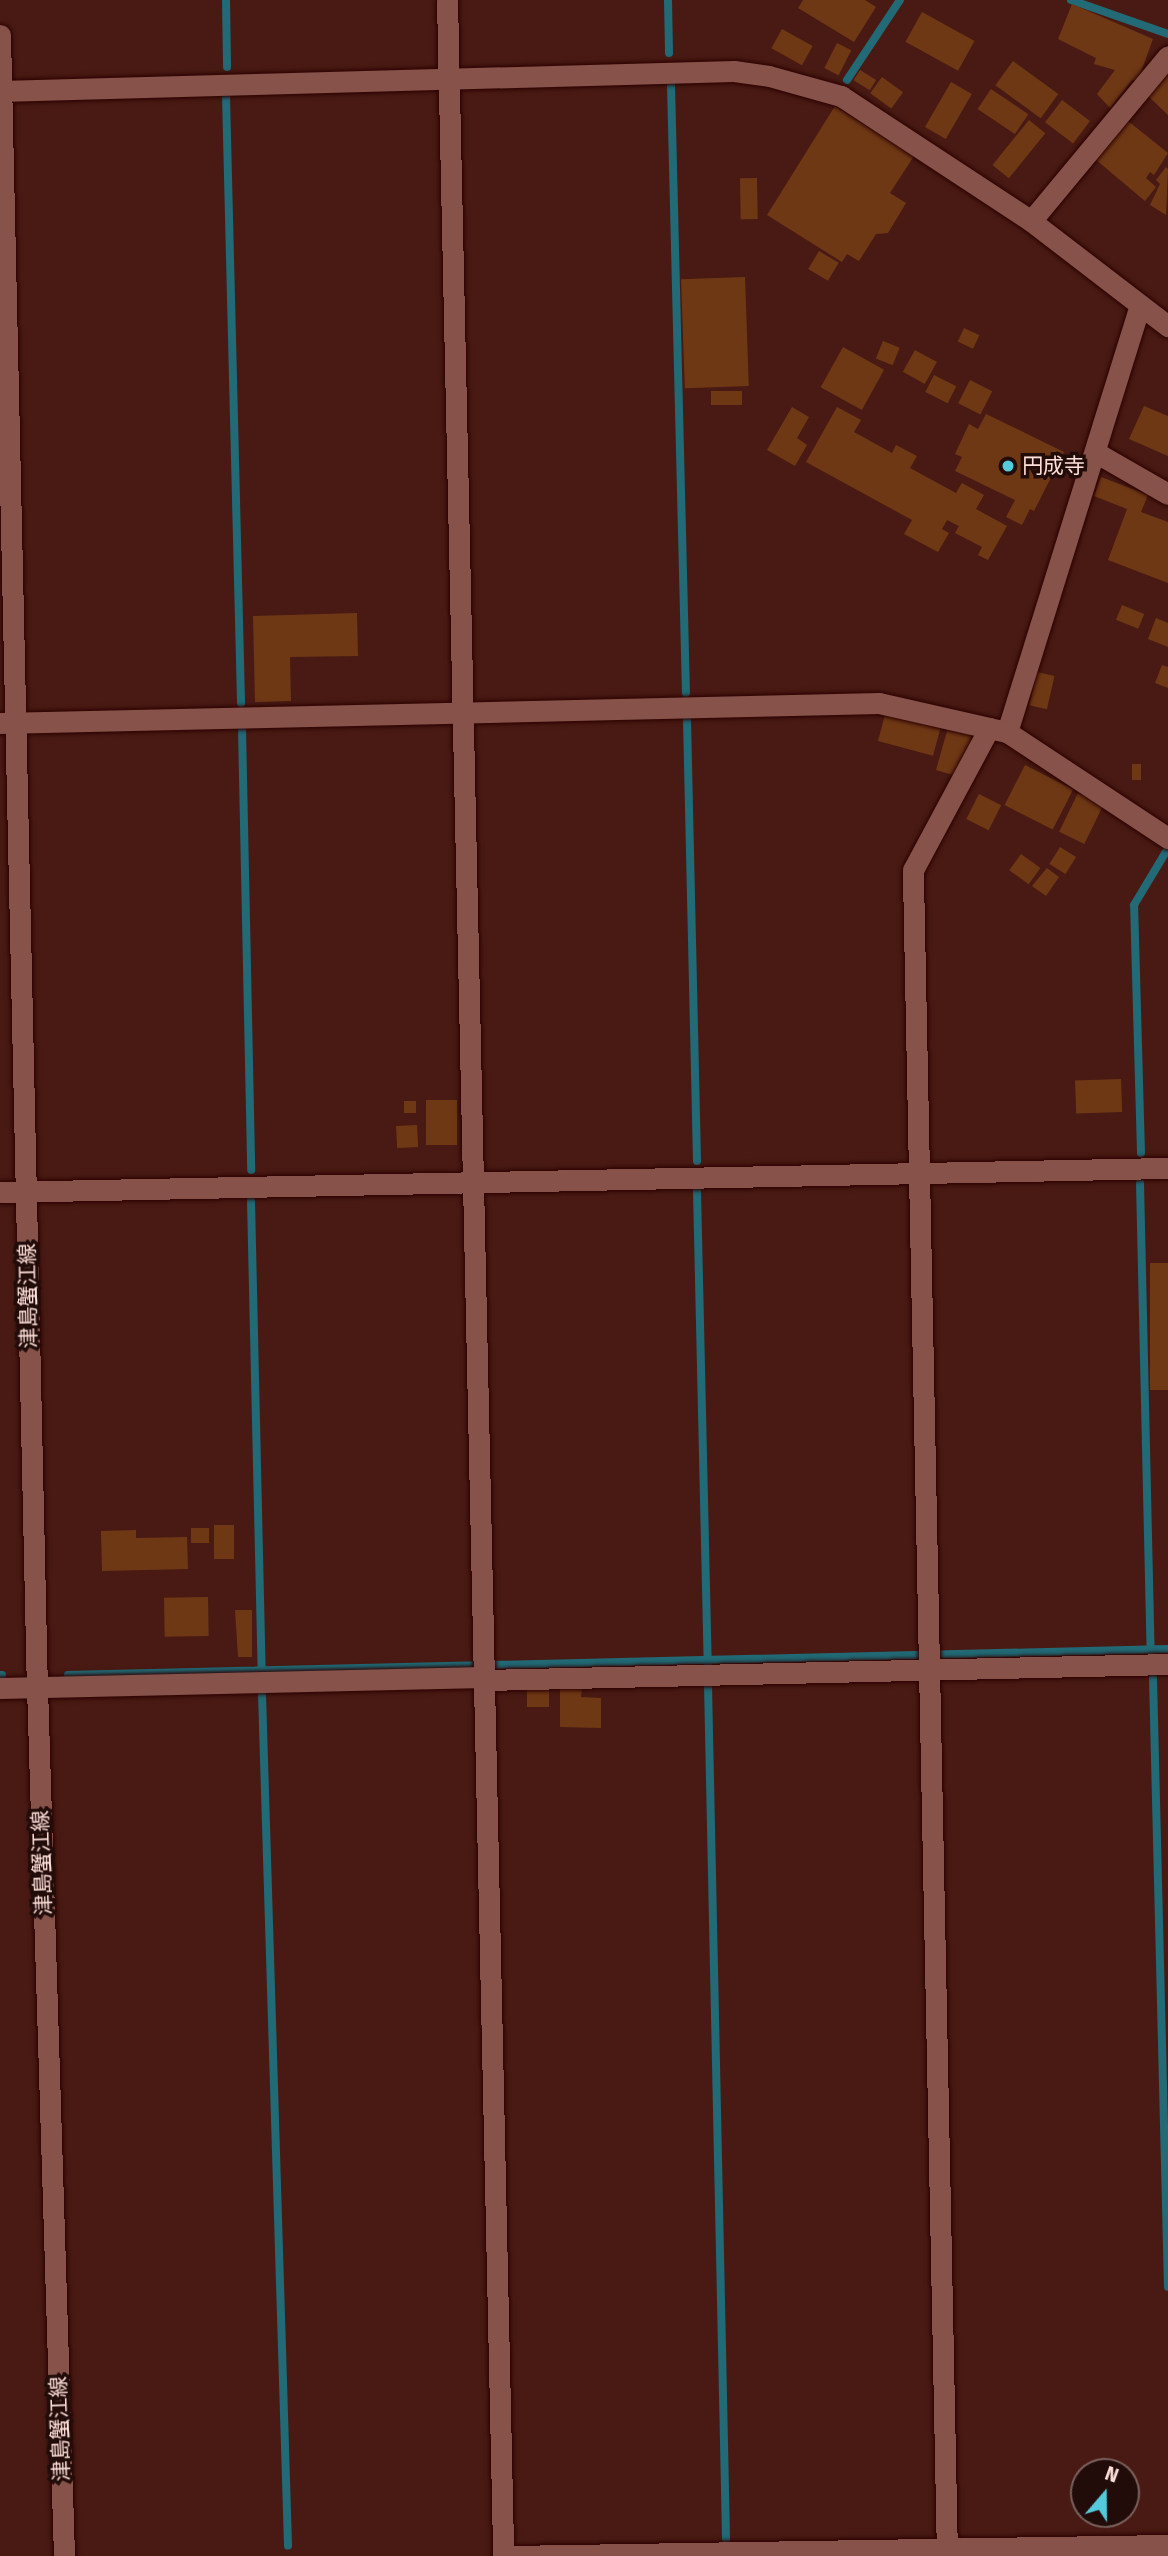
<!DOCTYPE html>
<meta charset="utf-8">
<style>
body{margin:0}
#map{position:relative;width:1168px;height:2556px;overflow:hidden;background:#481a13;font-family:"Fira Sans","Noto Sans JP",sans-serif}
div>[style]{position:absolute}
.stream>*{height:8px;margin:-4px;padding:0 4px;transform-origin:4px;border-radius:4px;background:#216a76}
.building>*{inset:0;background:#6f3815;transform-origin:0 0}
.roads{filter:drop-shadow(0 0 2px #2c0100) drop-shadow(0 0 2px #2c0100)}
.minor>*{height:21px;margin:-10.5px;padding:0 10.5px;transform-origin:10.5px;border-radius:10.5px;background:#865249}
.secondary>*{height:21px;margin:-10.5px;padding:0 10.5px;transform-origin:10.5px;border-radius:10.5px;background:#865249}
.dots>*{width:19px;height:19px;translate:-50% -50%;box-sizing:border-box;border:4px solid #210c09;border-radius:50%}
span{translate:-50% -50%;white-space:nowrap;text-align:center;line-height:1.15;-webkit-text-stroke:7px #210c09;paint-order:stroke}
.poi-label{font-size:21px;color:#feded8}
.left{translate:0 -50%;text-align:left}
.street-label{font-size:21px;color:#feded8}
.north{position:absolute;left:1070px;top:2458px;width:70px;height:70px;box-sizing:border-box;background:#210c09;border:2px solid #79605c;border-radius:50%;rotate:20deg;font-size:19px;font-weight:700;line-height:28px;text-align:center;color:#feded8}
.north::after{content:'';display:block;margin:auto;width:24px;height:32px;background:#54cadd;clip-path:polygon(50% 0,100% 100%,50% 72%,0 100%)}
</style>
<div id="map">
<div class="stream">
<i style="left:226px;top:0;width:67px;rotate:89.1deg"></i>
<i style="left:668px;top:0;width:53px;rotate:88.9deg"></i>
<i style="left:1071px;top:0;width:103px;rotate:19.3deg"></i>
<i style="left:847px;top:80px;width:96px;rotate:-56.5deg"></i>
<i style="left:671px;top:85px;width:608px;rotate:88.59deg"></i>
<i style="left:226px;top:96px;width:607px;rotate:88.58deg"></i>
<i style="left:687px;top:720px;width:441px;rotate:88.7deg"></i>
<i style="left:242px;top:729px;width:441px;rotate:88.8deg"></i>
<i style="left:1141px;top:1153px;width:248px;rotate:-91.6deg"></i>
<i style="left:1134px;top:905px;width:64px;rotate:-59deg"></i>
<i style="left:1140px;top:1183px;width:469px;rotate:88.7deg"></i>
<i style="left:697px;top:1191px;width:472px;rotate:88.7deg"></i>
<i style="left:251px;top:1201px;width:472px;rotate:88.7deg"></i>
<i style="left:0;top:1675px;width:2px"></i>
<i style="left:68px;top:1675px;width:1100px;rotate:-1.35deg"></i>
<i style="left:1153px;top:1678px;width:609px;rotate:88.59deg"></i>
<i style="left:708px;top:1685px;width:854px;rotate:88.79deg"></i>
<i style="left:262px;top:1694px;width:852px;rotate:88.25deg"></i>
</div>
<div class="building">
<i style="clip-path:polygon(803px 0,865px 0,876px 7px,854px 42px,798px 8px)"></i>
<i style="clip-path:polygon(1072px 4px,1153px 39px,1138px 80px,1132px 80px,1110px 108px,1097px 94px,1115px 70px,1094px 64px,1096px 58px,1058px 39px)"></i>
<i style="left:922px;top:12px;width:60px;height:34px;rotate:29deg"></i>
<i style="left:782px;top:29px;width:35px;height:22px;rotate:29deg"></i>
<i style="left:837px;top:43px;width:16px;height:28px;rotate:27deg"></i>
<i style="left:1013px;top:61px;width:56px;height:30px;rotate:36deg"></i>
<i style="left:860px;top:70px;width:19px;height:12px;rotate:32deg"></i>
<i style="clip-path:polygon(1168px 72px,1168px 115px,1146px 94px)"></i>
<i style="left:882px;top:77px;width:26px;height:20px;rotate:36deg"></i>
<i style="left:951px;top:82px;width:24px;height:52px;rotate:30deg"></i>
<i style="left:991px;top:89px;width:45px;height:24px;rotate:34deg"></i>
<i style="left:1062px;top:100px;width:35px;height:28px;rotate:37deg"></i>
<i style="clip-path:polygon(835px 106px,914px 156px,890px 193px,906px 203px,888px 233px,876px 234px,859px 261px,847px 254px,842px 262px,767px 215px)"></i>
<i style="left:1029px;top:120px;width:21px;height:58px;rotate:39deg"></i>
<i style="clip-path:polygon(1128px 121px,1168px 153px,1154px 175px,1150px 172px,1146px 178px,1156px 187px,1145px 201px,1095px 159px)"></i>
<i style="clip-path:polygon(1166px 167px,1168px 169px,1166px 215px,1150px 205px,1160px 184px,1156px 180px)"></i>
<i style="left:757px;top:178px;width:41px;height:17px;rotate:89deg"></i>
<i style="left:819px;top:251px;width:23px;height:21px;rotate:31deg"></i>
<i style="left:745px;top:277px;width:109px;height:64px;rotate:88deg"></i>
<i style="left:964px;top:328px;width:17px;height:15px;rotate:25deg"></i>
<i style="left:883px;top:341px;width:18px;height:19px;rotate:22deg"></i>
<i style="left:843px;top:347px;width:47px;height:46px;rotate:29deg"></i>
<i style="left:915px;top:350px;width:25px;height:25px;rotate:29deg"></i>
<i style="left:934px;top:375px;width:25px;height:19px;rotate:27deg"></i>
<i style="left:970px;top:380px;width:25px;height:26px;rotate:27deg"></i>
<i style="left:742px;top:391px;width:14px;height:31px;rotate:90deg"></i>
<i style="clip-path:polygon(1144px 406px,1168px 416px,1168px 456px,1129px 439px)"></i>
<i style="clip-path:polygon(792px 407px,809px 417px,797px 438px,807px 445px,795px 466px,767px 450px)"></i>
<i style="clip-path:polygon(837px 407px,861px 420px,854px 432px,892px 453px,896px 445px,917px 456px,910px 468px,956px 493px,962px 483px,984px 495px,976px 509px,1007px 526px,988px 560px,978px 555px,982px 547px,955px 533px,959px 526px,947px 520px,942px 529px,949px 533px,938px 552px,904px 534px,912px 520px,806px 462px)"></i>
<i style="clip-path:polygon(986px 414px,1064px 452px,1034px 511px,1030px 509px,1022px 525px,1006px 517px,1015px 500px,955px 471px,962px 457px,955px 454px,969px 424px,978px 429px)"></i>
<i style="clip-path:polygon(1101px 477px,1148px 495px,1141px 512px,1168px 522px,1168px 583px,1108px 560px,1127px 509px,1094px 496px)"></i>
<i style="left:1122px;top:605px;width:24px;height:16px;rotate:22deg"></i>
<i style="clip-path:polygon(357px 613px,358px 656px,290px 657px,291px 701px,255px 702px,253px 616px)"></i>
<i style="clip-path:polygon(1156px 618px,1168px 623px,1168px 647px,1148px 639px)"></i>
<i style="clip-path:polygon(1162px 665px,1168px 667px,1168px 688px,1155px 683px)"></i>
<i style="left:1037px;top:672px;width:18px;height:34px;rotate:13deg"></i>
<i style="left:886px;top:711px;width:57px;height:31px;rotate:15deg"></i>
<i style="clip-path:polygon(949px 724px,973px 731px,967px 755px,953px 775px,936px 770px)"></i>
<i style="left:1132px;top:764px;width:9px;height:16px"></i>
<i style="left:1025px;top:765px;width:54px;height:45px;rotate:27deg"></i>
<i style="left:1078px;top:793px;width:28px;height:43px;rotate:26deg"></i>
<i style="left:979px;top:794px;width:25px;height:28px;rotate:27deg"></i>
<i style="left:1060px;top:847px;width:19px;height:20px;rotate:32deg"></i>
<i style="left:1021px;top:854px;width:24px;height:20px;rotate:36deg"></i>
<i style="clip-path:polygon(1047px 868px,1059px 877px,1046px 896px,1032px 886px)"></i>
<i style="left:1121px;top:1079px;width:33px;height:46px;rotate:88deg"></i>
<i style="left:457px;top:1100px;width:45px;height:31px;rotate:90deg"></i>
<i style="left:404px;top:1101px;width:12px;height:12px"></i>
<i style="left:417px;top:1125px;width:22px;height:21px;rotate:87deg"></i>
<i style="left:1150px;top:1263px;width:18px;height:127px"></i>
<i style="left:214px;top:1525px;width:20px;height:34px"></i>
<i style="left:191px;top:1528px;width:18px;height:15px"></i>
<i style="clip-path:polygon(136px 1530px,136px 1538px,187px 1537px,188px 1569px,102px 1571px,101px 1531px)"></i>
<i style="left:208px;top:1597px;width:39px;height:44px;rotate:89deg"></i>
<i style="clip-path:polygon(235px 1610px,252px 1610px,252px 1657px,238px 1657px)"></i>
<i style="left:527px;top:1687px;width:22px;height:20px"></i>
<i style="clip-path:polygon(560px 1687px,582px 1687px,581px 1697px,601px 1698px,601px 1728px,560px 1727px)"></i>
</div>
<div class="roads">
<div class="minor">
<i style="left:447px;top:0;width:2557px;rotate:88.74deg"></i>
<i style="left:0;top:91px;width:734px;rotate:-1.56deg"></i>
<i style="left:734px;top:71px;width:35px;rotate:8deg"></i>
<i style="left:769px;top:76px;width:75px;rotate:15.5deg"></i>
<i style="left:841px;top:96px;width:227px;rotate:33.3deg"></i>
<i style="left:1031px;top:221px;width:173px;rotate:37.5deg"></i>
<i style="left:1031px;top:221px;width:214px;rotate:-50.3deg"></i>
<i style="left:1095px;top:452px;width:84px;rotate:29.9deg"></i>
<i style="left:0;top:723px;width:879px;rotate:-1.3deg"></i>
<i style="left:879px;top:703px;width:113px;rotate:12.8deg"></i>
<i style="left:1007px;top:732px;width:446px;rotate:-72.7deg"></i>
<i style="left:0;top:1192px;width:1168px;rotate:-1.18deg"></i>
<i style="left:485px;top:1680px;width:683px;rotate:-1.34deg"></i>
<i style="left:0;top:1688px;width:484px;rotate:-1.3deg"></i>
<i style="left:510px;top:2556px;width:658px;rotate:-0.96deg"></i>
<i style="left:947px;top:2556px;width:1686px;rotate:-91.16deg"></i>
<i style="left:913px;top:870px;width:161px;rotate:-61.8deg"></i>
<i style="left:989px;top:728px;width:18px;rotate:13deg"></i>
<i style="left:1007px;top:732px;width:193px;rotate:33.4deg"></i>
</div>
<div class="secondary">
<i style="left:0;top:35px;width:1652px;rotate:88.72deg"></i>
<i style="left:37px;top:1687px;width:869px;rotate:88.22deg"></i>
</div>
</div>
<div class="dots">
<i style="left:1008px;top:466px;background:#54cadd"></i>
</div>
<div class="poi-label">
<span class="left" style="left:1022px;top:466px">円成寺</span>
</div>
<div class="street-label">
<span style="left:28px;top:1296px;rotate:-91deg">津島蟹江線</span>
<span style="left:42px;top:1863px;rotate:-92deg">津島蟹江線</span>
<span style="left:60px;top:2429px;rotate:-92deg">津島蟹江線</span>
</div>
<div class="north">N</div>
</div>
